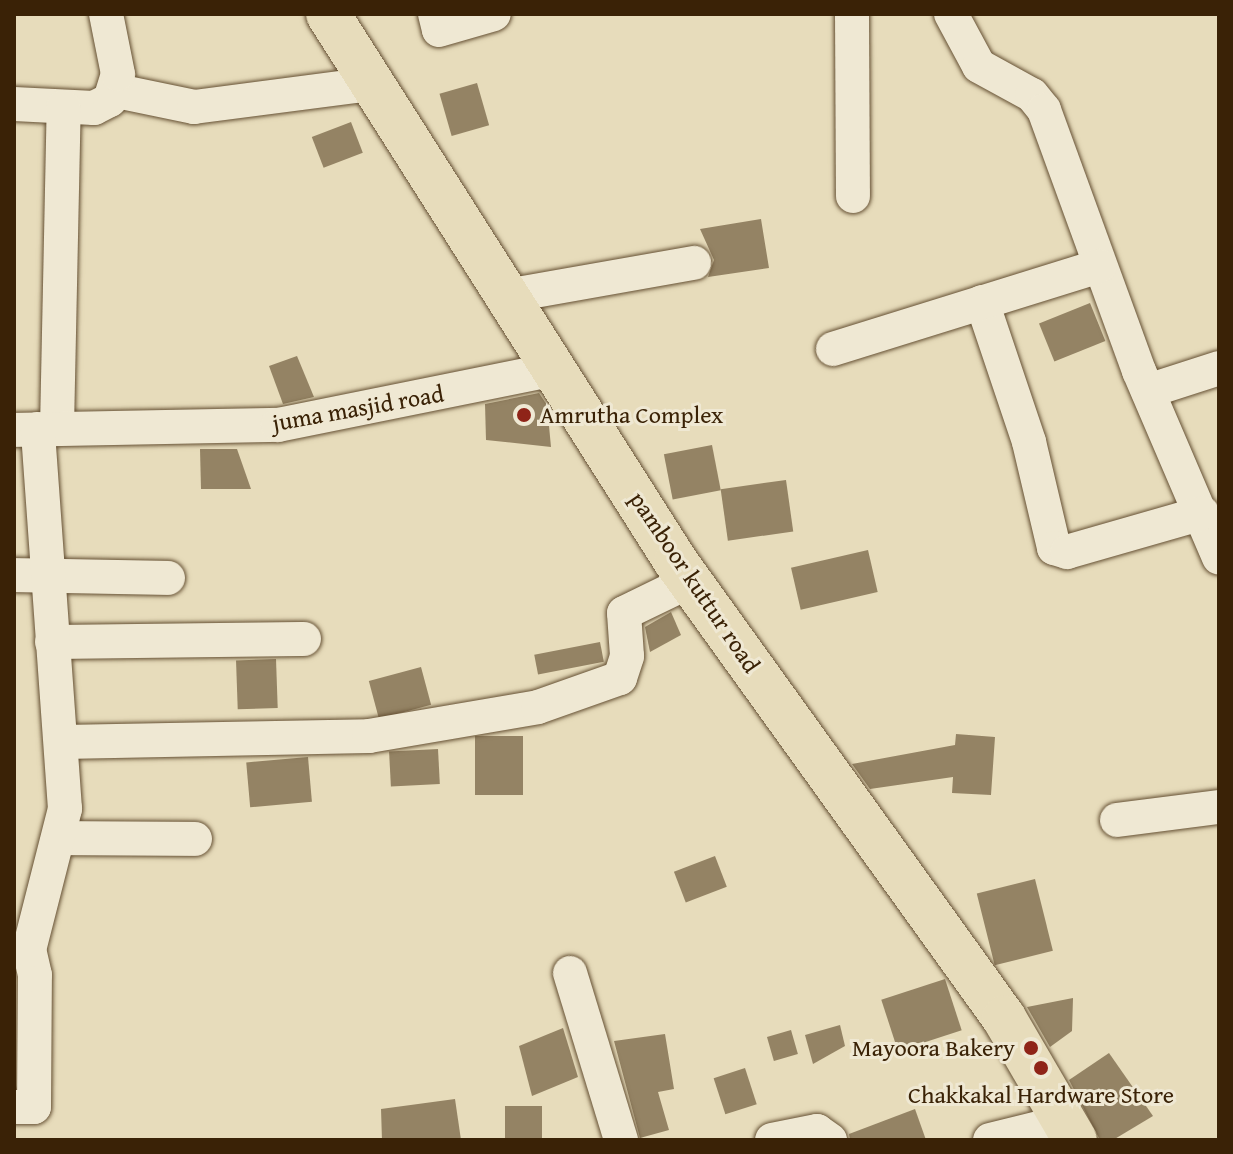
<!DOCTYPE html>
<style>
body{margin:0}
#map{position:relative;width:1233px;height:1154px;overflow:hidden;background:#e7dcbb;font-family:"Gentium Book Plus",serif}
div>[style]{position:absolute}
.building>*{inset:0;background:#948364;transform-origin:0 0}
.roads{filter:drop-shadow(0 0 2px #655033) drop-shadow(0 0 2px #655033)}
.minor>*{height:34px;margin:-17px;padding:0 17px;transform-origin:17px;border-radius:17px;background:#efe8d3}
.major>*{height:44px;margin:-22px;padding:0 22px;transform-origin:22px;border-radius:22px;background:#e7dcbb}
.dots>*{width:22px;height:22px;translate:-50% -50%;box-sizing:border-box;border:4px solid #efe8d3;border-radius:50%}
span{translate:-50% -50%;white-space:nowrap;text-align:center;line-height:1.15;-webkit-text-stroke:6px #efe8d3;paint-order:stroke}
.street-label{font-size:24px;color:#3a2206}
.poi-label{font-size:24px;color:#3a2206}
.left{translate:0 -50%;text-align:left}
.right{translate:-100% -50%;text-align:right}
.frame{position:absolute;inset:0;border:16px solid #3a2206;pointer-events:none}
</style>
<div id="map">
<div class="building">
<i style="left:477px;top:83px;width:44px;height:39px;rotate:74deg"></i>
<i style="left:351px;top:122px;width:33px;height:42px;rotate:69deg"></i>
<i style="clip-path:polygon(761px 219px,769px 268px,708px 277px,714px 260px,700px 229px)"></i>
<i style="left:1090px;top:303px;width:41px;height:55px;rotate:68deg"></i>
<i style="clip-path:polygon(297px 356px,314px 397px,283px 404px,269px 366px)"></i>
<i style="clip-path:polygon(539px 393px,547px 405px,551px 447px,486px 440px,485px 404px)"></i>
<i style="left:712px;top:445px;width:46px;height:49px;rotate:79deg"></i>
<i style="clip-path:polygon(200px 449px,237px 449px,251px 489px,201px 489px)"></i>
<i style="left:786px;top:480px;width:52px;height:66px;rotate:82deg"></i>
<i style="left:868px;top:550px;width:43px;height:79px;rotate:77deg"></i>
<i style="clip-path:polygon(671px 612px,681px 635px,650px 652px,645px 627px)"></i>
<i style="left:600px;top:642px;width:20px;height:67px;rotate:79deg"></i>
<i style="left:276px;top:659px;width:49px;height:40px;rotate:88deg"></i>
<i style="left:421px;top:667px;width:39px;height:54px;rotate:75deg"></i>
<i style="clip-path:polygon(956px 734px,995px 737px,991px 795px,952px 793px,953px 777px,870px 789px,852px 764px,955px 745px)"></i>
<i style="left:523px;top:736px;width:59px;height:48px;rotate:90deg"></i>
<i style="left:438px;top:749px;width:35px;height:49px;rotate:87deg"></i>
<i style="left:308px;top:757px;width:45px;height:62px;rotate:85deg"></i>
<i style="left:715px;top:856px;width:33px;height:44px;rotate:69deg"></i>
<i style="left:1035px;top:879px;width:74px;height:60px;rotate:76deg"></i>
<i style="left:945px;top:979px;width:54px;height:67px;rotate:72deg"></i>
<i style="clip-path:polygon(1073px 998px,1072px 1031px,1050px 1047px,1027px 1007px)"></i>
<i style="clip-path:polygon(840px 1025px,845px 1046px,813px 1064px,805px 1035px)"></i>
<i style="clip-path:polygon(563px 1028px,578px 1077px,532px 1096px,519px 1046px)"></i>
<i style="left:791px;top:1030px;width:25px;height:25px;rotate:74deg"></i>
<i style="clip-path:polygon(665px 1034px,674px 1089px,658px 1092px,669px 1130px,640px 1138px,614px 1041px)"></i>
<i style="clip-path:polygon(1109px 1053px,1153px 1116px,1113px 1140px,1100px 1140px,1069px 1080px)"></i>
<i style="left:745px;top:1068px;width:38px;height:33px;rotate:72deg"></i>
<i style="clip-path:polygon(455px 1099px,461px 1140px,382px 1140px,381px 1109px)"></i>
<i style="left:542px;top:1106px;width:34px;height:37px;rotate:90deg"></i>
<i style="clip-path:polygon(915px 1109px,926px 1140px,850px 1140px,849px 1134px)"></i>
</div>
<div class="roads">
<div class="minor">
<i style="left:435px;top:14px;width:16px;rotate:76deg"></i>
<i style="left:439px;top:30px;width:57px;rotate:-16.2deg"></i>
<i style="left:852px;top:14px;width:182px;rotate:89.7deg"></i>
<i style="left:951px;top:14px;width:59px;rotate:61.7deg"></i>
<i style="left:979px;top:66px;width:60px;rotate:28.7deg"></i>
<i style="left:1032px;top:95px;width:19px;rotate:51deg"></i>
<i style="left:1044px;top:110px;width:278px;rotate:70deg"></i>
<i style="left:1139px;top:371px;width:203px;rotate:66.8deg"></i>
<i style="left:117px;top:91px;width:79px;rotate:11.7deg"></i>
<i style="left:194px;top:107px;width:179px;rotate:-7.4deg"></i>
<i style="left:14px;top:104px;width:80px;rotate:2.9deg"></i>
<i style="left:94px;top:108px;width:18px;rotate:-27deg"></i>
<i style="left:110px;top:100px;width:27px;rotate:-73deg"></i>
<i style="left:118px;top:74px;width:61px;rotate:-101.3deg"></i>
<i style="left:506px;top:296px;width:191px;rotate:-10deg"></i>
<i style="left:982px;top:302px;width:148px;rotate:71.4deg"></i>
<i style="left:1029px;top:442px;width:109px;rotate:76.7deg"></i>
<i style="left:1054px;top:548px;width:14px;rotate:17deg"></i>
<i style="left:1067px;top:552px;width:141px;rotate:-16deg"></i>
<i style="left:833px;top:349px;width:279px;rotate:-17.3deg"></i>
<i style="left:1148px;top:391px;width:75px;rotate:-17.9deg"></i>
<i style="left:57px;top:428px;width:321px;rotate:-88.8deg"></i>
<i style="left:14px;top:430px;width:264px;rotate:-1.1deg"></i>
<i style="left:278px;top:425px;width:283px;rotate:-11.4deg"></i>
<i style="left:14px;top:575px;width:154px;rotate:1.1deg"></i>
<i style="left:52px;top:642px;width:252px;rotate:-0.7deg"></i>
<i style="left:63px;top:742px;width:306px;rotate:-1.1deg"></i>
<i style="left:369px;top:736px;width:171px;rotate:-9.7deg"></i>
<i style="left:538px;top:707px;width:87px;rotate:-19.5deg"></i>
<i style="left:620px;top:678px;width:23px;rotate:-72deg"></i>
<i style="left:627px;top:656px;width:43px;rotate:-94deg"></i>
<i style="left:624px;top:613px;width:73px;rotate:-25.9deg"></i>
<i style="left:1117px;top:820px;width:103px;rotate:-7.3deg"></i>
<i style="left:61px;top:838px;width:134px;rotate:0.4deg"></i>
<i style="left:570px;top:973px;width:175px;rotate:73deg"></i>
<i style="left:14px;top:1107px;width:20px"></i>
<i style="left:34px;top:1107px;width:132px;rotate:-89.6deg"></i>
<i style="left:35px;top:975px;width:26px;rotate:-103deg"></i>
<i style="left:29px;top:950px;width:146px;rotate:-75.7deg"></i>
<i style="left:65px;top:809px;width:381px;rotate:-94.1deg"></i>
<i style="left:772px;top:1140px;width:46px;rotate:-11.3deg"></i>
<i style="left:817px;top:1131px;width:16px;rotate:35deg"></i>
<i style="left:990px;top:1140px;width:71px;rotate:-13.8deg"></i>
</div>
<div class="major">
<i style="left:328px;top:14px;width:649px;rotate:57.58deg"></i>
<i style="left:676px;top:562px;width:562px;rotate:54.27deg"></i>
<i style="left:1004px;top:1018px;width:141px;rotate:59.8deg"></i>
</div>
</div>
<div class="dots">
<i style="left:524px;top:415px;background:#8f2418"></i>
<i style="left:1031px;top:1048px;background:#8f2418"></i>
<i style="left:1041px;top:1068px;background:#8f2418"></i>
</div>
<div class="street-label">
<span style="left:358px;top:408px;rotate:-10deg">juma masjid road</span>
<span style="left:695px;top:582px;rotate:56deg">pamboor kuttur road</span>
</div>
<div class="poi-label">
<span class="left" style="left:540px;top:415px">Amrutha Complex</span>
<span class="right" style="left:1015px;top:1048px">Mayoora Bakery</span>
<span style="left:1041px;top:1095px">Chakkakal Hardware Store</span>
</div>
<div class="frame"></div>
</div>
